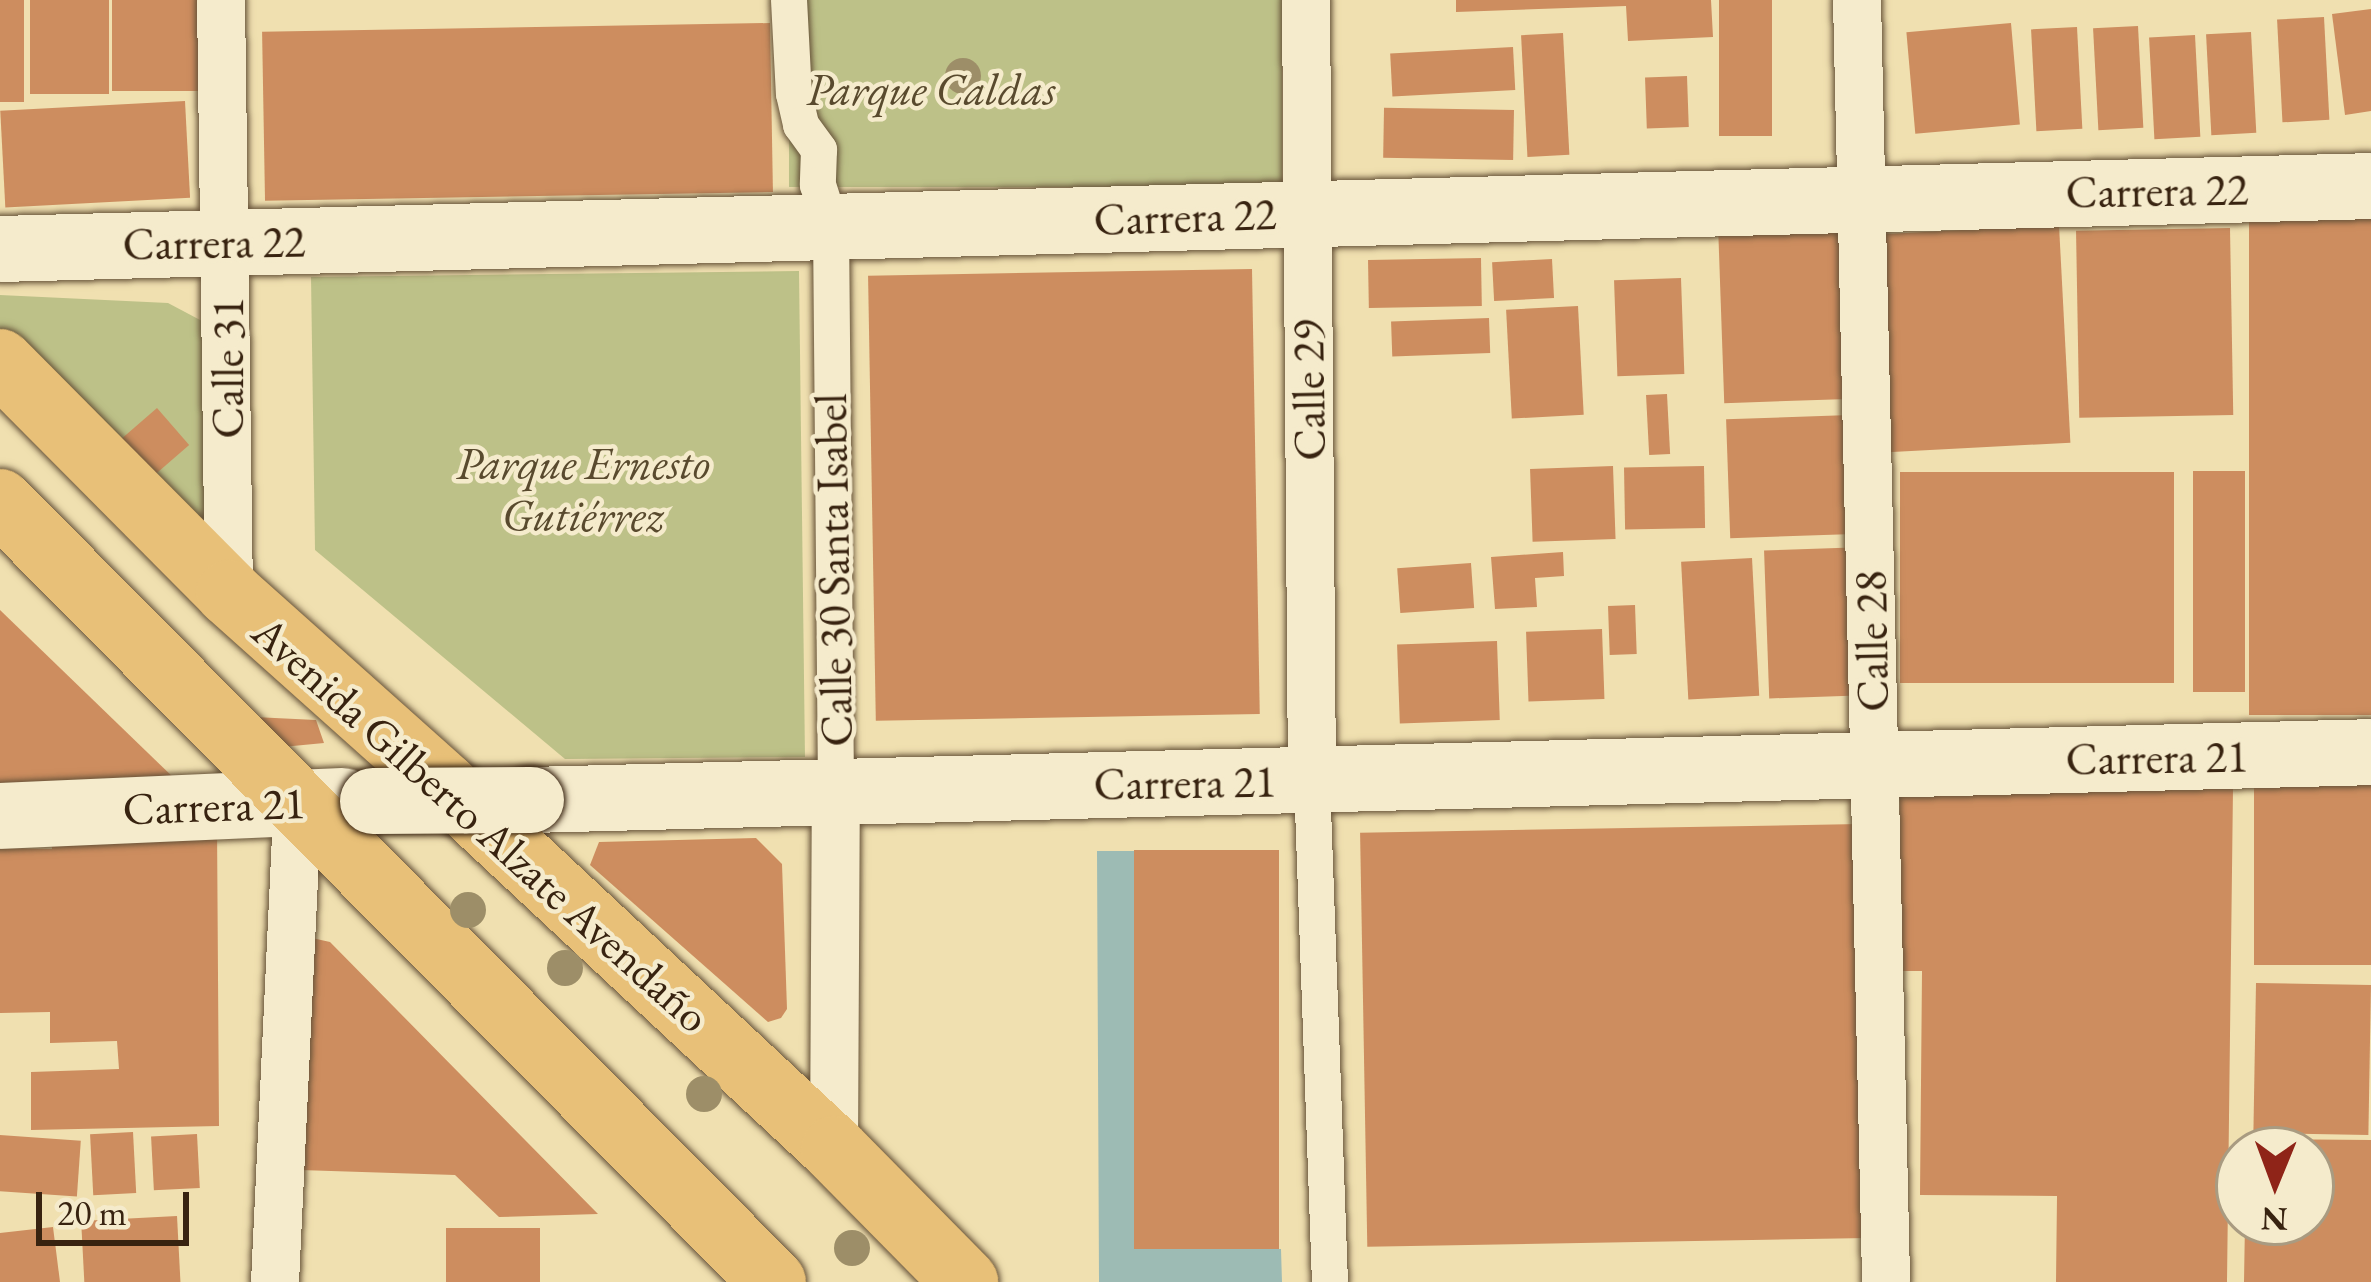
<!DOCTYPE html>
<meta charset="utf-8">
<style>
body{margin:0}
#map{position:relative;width:2371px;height:1282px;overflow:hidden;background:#f0e0b0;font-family:"EB Garamond",serif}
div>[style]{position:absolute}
.green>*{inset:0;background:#bdc188;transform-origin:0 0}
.water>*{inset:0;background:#9dbbb4}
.building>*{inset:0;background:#cd8d5f;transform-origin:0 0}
.roads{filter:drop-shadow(0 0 3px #665238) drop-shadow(0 0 3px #665238)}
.pedestrian>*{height:36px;margin:-18px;padding:0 18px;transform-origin:18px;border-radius:18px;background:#f5ebcc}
.minor>*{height:48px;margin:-24px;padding:0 24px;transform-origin:24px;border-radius:24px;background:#f5ebcc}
.secondary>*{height:66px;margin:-33px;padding:0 33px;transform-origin:33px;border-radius:33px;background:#f5ebcc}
.primary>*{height:66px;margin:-33px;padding:0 33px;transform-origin:33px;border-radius:33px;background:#e8c078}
.bridges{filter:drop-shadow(0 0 3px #382310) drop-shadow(0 0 3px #382310)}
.secondary-bridge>*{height:66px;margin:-33px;padding:0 33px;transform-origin:33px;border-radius:33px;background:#f5ebcc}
.trees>*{width:36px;height:36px;margin:-18px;border-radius:50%;background:#9d8e68}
span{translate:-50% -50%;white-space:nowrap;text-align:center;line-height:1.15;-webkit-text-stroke:9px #f5ebcc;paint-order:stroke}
.park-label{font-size:45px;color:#594a2e;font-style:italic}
.street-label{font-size:45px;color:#382310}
.north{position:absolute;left:2215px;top:1126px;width:120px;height:120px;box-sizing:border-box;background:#f5ebcc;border:3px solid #a99b81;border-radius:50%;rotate:181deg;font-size:33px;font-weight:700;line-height:48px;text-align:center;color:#382310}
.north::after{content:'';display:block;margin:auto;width:42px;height:54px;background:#8f2418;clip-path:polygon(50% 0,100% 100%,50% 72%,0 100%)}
.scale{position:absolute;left:36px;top:1192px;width:153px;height:54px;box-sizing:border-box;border:6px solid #382310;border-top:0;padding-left:15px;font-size:36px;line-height:42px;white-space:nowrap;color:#382310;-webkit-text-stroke:9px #f5ebcc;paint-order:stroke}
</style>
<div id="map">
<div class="green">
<i style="left:789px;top:0;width:493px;height:187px"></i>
<i style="clip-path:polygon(799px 271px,805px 757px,565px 759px,315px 550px,311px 277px)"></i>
<i style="clip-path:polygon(0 295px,168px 303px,202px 321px,205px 531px,0 343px)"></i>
</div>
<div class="water">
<i style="clip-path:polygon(1097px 851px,1134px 851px,1136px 1249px,1281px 1249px,1282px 1282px,1099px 1282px)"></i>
</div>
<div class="building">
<i style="left:0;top:0;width:24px;height:102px"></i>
<i style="left:30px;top:0;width:79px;height:94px"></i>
<i style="left:112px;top:0;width:87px;height:91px"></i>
<i style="clip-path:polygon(1456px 0,1711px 0,1713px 37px,1628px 41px,1626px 6px,1456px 12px)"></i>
<i style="left:1719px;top:0;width:53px;height:136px"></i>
<i style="clip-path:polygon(2371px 9px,2371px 111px,2345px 115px,2332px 14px)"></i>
<i style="left:2324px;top:17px;width:103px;height:47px;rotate:87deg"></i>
<i style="left:770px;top:23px;width:169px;height:508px;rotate:89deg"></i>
<i style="left:2011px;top:23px;width:102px;height:105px;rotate:85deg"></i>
<i style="left:2138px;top:26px;width:102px;height:45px;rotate:87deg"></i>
<i style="left:2077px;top:27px;width:102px;height:46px;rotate:87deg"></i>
<i style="left:2251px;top:32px;width:101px;height:45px;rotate:87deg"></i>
<i style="left:1563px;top:33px;width:122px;height:42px;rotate:87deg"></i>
<i style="left:2195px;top:35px;width:102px;height:46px;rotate:87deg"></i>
<i style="left:1513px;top:47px;width:43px;height:123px;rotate:87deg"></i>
<i style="left:1687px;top:76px;width:51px;height:42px;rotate:88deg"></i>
<i style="left:185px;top:101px;width:97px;height:185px;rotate:87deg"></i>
<i style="left:1514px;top:110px;width:50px;height:130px;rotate:91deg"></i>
<i style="left:2249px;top:206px;width:122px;height:509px"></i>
<i style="left:1842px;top:222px;width:177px;height:124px;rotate:88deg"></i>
<i style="left:2059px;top:225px;width:218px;height:188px;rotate:87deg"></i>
<i style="left:2230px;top:228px;width:187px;height:154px;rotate:89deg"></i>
<i style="left:1481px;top:258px;width:48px;height:113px;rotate:89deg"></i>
<i style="left:1552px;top:259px;width:39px;height:60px;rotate:87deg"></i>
<i style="left:1252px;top:269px;width:445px;height:384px;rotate:89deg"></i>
<i style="left:1681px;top:278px;width:96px;height:67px;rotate:88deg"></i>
<i style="left:1578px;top:306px;width:109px;height:72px;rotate:87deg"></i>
<i style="left:1489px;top:318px;width:35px;height:98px;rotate:88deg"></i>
<i style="left:1667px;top:394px;width:60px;height:21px;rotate:87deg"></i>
<i style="left:157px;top:408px;width:49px;height:60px;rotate:49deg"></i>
<i style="left:1850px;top:415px;width:119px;height:124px;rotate:88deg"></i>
<i style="left:1613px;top:466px;width:73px;height:83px;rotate:88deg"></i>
<i style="left:1704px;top:466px;width:62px;height:80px;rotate:89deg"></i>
<i style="left:2245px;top:471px;width:221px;height:52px;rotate:90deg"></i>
<i style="left:1900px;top:472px;width:274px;height:211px"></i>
<i style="left:1866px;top:547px;width:148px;height:102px;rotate:88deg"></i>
<i style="clip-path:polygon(1563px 552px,1564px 576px,1535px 578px,1537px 607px,1495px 609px,1491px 557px)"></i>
<i style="left:1752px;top:558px;width:138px;height:71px;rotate:87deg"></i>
<i style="left:1471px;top:563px;width:45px;height:74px;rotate:86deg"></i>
<i style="left:1635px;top:605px;width:49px;height:27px;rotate:88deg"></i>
<i style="clip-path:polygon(0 610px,177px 781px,0 785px)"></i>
<i style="left:1602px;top:629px;width:70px;height:76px;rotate:88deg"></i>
<i style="left:1497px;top:641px;width:79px;height:100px;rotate:88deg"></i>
<i style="clip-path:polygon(254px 717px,316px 720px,324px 743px,272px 748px)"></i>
<i style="left:2254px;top:776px;width:117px;height:189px"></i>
<i style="clip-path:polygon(1900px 783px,2233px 788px,2227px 1282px,2056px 1282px,2057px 1196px,1920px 1195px,1922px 971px,1898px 971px)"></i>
<i style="clip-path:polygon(217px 824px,219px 1126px,31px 1130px,31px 1072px,119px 1069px,117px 1041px,50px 1043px,50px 1012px,0 1013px,0 848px,52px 849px,51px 826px)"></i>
<i style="left:1860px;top:824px;width:414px;height:500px;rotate:89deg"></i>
<i style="clip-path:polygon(756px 838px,782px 864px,787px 1009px,781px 1018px,768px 1022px,590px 865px,599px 842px)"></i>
<i style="left:1279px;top:850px;width:399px;height:145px;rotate:90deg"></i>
<i style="clip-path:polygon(303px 936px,330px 942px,598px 1214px,499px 1217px,455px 1175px,300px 1170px)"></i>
<i style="left:2256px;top:983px;width:115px;height:150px;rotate:1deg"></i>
<i style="left:133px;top:1132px;width:61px;height:43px;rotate:87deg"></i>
<i style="left:197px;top:1134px;width:54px;height:46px;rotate:87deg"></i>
<i style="left:0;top:1135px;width:81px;height:56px;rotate:4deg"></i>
<i style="clip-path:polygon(2246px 1139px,2371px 1140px,2371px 1282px,2244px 1282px,2245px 1222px,2311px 1222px,2311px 1150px,2246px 1150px)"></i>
<i style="left:177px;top:1216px;width:66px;height:96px;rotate:87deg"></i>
<i style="clip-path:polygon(53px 1227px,60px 1282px,0 1282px,0 1233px)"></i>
<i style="left:446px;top:1228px;width:94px;height:54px"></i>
</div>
<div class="roads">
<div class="pedestrian">
<i style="left:789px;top:0;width:94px;rotate:87deg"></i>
<i style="left:794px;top:94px;width:32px;rotate:77deg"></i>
<i style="left:801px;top:125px;width:31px;rotate:54deg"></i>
<i style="left:819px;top:150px;width:35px;rotate:92deg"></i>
<i style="left:818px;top:185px;width:43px;rotate:72.4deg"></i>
<i style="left:831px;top:226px;width:566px;rotate:89.49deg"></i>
<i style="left:1312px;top:780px;width:502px;rotate:87.95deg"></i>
</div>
<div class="minor">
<i style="left:221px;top:0;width:593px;rotate:89.23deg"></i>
<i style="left:1306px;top:0;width:780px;rotate:89.56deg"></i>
<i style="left:1857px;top:0;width:1282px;rotate:88.7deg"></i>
<i style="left:834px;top:1149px;width:357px;rotate:-89.7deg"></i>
<i style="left:275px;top:1282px;width:481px;rotate:-87.3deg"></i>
</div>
<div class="secondary">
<i style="left:0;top:249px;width:2372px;rotate:-1.52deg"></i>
<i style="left:531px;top:800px;width:1841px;rotate:-1.49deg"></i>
<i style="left:0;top:816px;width:344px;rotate:-2.5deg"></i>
</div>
<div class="primary">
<i style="left:0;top:362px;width:325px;rotate:45.2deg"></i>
<i style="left:229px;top:593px;width:291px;rotate:41.8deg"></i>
<i style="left:446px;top:787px;width:531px;rotate:43.01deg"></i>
<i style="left:834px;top:1149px;width:187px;rotate:45.4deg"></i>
<i style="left:0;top:502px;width:1098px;rotate:45.26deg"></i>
</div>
</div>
<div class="bridges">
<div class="secondary-bridge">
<i style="left:373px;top:801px;width:158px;rotate:-0.4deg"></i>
</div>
</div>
<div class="trees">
<i style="left:963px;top:76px"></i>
<i style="left:468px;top:910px"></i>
<i style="left:565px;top:968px"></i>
<i style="left:704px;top:1094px"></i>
<i style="left:852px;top:1248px"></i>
</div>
<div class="park-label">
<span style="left:931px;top:90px">Parque Caldas</span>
<span style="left:583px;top:490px">Parque Ernesto<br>Gutiérrez</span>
</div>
<div class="street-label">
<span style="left:2157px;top:191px;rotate:-1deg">Carrera 22</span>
<span style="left:1185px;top:217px;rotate:-2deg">Carrera 22</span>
<span style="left:214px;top:243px;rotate:-1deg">Carrera 22</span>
<span style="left:228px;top:368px;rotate:-90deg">Calle 31</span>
<span style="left:1309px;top:390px;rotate:-91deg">Calle 29</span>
<span style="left:834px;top:570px;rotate:-91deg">Calle 30 Santa Isabel</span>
<span style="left:1872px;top:641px;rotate:-91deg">Calle 28</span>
<span style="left:2157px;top:758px;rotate:-1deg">Carrera 21</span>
<span style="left:1185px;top:783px;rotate:-1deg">Carrera 21</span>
<span style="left:214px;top:806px;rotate:-2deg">Carrera 21</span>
<span style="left:481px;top:824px;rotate:42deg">Avenida Gilberto Alzate Avendaño</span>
</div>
<div class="north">N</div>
<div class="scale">20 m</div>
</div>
